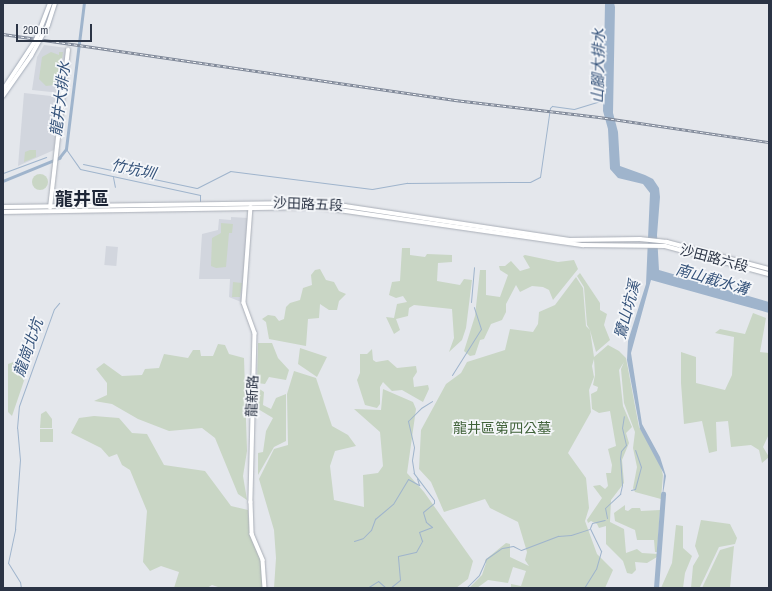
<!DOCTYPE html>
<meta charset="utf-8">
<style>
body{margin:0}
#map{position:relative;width:772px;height:591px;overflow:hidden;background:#e4e7ec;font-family:"Sofia Sans Condensed","Noto Sans TC",sans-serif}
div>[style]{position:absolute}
.built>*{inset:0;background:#d2d6de;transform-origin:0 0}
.green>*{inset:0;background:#c9d6c5}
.round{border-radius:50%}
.water>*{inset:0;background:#9fb4cc}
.stream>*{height:1px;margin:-0.5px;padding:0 0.5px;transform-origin:0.5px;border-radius:0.5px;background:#9fb4cc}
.canal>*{height:2.5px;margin:-1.25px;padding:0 1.25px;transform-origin:1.25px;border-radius:1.25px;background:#9fb4cc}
.river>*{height:4.5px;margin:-2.25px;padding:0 2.25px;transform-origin:2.25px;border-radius:2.25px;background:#9fb4cc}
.roads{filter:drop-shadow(0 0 1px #a9aeb7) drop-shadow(0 0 1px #a9aeb7)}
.secondary>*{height:3.5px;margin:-1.75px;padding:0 1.75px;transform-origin:1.75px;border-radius:1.75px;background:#fff}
.rail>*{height:2.5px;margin-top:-1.25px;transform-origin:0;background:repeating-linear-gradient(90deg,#f4f6f9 0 3px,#7d8696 0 6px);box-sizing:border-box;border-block:1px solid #7d8696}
.bridges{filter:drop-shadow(0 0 1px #a3abb8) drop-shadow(0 0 1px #a3abb8)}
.primary-bridge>*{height:3.5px;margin:-1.75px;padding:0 1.75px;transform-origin:1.75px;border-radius:1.75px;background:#fff}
span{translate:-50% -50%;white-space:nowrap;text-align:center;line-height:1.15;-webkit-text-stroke:3.5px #f4f6f9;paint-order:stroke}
.street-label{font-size:14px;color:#2b3445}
.park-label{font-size:14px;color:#3f6138}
.water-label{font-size:15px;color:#34527a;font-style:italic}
.district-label{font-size:18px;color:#1d2536;font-weight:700}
.frame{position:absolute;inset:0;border:4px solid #2b3445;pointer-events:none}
.scale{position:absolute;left:16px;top:24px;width:76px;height:18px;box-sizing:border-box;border:2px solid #2b3445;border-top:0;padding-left:5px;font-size:12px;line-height:14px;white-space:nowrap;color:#2b3445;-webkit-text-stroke:3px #f4f6f9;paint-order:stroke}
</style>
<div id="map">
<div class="built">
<i style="clip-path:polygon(44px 45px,67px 48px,61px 93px,32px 90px,37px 57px)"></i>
<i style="clip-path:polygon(24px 93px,60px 97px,54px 150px,18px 166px)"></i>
<i style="clip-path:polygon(231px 217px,248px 218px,241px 302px,229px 297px,230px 279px,199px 279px,202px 234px,218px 230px,219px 219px,231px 220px)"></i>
<i style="left:106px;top:246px;width:12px;height:19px;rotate:5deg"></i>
</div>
<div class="green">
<i style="clip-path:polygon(51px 52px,59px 55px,59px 52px,63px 52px,58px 88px,55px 85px,46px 86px,39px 79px,42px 57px)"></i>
<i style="clip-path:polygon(30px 150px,36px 150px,36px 157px,24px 162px,25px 152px)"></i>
<i class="round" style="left:32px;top:174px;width:16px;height:16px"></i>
<i style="clip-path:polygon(221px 223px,233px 224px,232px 233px,229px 233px,226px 267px,216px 268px,211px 266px,212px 238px,221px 233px)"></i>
<i style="clip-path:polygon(402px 248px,410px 248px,410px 255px,425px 257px,427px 254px,452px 255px,452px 262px,438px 263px,437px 281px,460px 285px,464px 279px,472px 280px,466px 328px,462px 340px,449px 352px,454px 338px,452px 309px,414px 305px,409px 308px,408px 316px,396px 319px,400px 330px,394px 334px,386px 317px,394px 318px,397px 304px,407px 302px,403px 296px,396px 298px,389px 295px,392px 282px,400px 281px)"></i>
<i style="clip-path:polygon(525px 255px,558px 262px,574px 260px,578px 269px,553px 300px,549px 290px,543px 287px,532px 286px,520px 292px,516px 285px,506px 304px,506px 312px,502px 320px,491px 324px,484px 339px,480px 340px,475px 355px,470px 356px,464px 351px,475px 316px,480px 270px,486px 270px,486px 295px,500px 297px,508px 275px,500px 270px,499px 266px,505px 266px,511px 261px,520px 271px,530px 268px,523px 256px)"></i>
<i style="clip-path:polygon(320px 269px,326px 280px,334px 282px,339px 291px,346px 294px,339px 301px,337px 310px,329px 310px,320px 304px,319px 318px,308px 319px,306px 346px,269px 339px,266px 322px,262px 319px,268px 315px,275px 316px,279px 321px,284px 319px,286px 307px,290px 303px,300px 300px,303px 288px,312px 285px,311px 275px,315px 270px)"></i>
<i style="clip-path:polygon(580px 273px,600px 303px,600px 310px,607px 314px,604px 325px,610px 340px,596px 352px,590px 330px,594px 357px,608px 345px,619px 351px,626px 358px,639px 427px,659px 460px,663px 475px,661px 499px,635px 492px,633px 488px,637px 467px,633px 448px,635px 432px,624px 403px,621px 369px,624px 362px,619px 370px,623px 406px,632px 427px,626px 433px,629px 443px,622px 460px,624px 483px,611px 500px,610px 522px,624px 529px,626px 553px,637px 549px,642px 553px,658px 554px,657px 557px,647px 563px,635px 562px,636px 570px,632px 574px,627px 573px,623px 561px,606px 544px,606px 526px,599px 528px,597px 524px,591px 521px,588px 523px,587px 520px,602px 498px,593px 486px,600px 485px,605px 489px,608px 486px,606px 473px,611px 473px,612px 465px,608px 449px,616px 446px,610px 411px,599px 413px,592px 409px,591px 394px,597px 391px,598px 387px,593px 385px,595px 375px,594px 359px,592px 366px,594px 377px,589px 390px,591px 412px,568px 453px,586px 478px,589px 508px,585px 521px,597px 554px,613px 570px,605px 588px,511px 588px,511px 584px,521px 586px,526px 571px,513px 567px,508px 583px,488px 580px,477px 588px,469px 588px,482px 575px,486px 563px,485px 560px,506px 543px,510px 544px,510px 557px,529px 566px,525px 560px,527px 552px,518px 522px,490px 508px,485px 499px,444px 512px,431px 482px,419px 469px,421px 430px,446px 384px,461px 373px,467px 362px,505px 350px,510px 329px,533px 332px,538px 324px,539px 312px,555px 305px,576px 277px,583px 288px,586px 326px,590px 330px,587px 325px,584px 287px,577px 276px)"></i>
<i style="clip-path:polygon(233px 282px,242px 283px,240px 297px,232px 297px)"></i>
<i style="clip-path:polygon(753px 313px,766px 318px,760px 352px,769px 353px,769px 434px,763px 447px,769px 457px,762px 463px,759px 450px,751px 445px,731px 447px,728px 421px,716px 422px,717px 451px,709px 453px,702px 421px,684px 424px,681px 383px,681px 352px,696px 357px,696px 383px,725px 390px,732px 375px,734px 337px,715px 333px,720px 329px,745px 334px)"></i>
<i style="clip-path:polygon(258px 343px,272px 343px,278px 358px,289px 370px,286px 380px,269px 377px,265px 384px,257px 383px)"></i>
<i style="clip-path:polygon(218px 344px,225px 345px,229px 354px,244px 358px,247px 451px,243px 476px,247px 500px,238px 494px,215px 438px,202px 428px,169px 431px,138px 419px,112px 404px,94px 401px,107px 395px,107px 383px,96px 369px,104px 363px,122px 376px,142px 375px,145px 369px,159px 368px,164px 354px,188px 358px,193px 350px,200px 350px,201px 356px,213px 356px)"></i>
<i style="clip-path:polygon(300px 348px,327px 357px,317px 377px,298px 364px)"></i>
<i style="clip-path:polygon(372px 349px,373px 360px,376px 362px,388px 360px,397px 368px,416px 366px,417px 372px,413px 378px,414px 387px,428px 385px,429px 389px,423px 402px,402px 390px,392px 391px,383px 382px,380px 387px,380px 404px,377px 408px,365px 405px,357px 380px,360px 373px,360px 354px,367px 354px)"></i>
<i style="clip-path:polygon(24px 358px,30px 363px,12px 416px,8px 412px,8px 364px)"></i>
<i style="clip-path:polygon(294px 371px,316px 378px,332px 426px,348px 435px,356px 446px,335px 451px,330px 466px,334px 500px,364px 507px,363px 475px,378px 473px,383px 466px,380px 432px,354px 409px,381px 410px,383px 389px,413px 402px,416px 409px,407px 473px,424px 492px,473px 561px,468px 579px,456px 588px,274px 588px,276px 558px,274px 530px,259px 479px,274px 449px,288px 445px,287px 394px)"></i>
<i style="clip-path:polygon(258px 388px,264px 392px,263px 405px,271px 409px,276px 398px,286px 394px,286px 441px,274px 447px,258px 475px,258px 453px,263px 452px,266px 431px,273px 418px,258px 409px)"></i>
<i style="clip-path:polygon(46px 411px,52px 419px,52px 428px,40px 428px,41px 414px)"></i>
<i style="clip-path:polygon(94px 416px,119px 418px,132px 433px,147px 434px,164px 465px,205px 471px,231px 506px,248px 510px,250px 535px,262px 563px,263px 588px,221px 588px,212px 585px,207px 588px,174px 588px,179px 572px,161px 566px,150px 571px,143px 562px,147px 511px,130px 470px,122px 465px,117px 454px,109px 457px,101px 448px,71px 433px,79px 418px)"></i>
<i style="clip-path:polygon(40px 429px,53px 429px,53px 442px,40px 442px,40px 436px,48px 436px,40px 436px)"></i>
<i style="clip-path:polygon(625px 505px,625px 510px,628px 511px,632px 508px,640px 508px,641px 511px,660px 510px,657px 552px,655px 552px,654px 540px,637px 540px,635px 530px,615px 521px,614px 513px)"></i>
<i style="clip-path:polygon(701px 520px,730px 524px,737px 538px,735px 544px,719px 547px,700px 587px,691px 588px,693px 566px,699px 556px,695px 546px)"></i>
<i style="clip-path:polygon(676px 525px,683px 526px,683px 548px,692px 556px,685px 573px,683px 588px,661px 588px,672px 563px)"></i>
<i style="clip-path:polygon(734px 546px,730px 588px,702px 588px,720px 550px)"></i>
</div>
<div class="water">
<i style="clip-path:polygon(605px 3px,614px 3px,615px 7px,613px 113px,618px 132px,620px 166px,645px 175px,653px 179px,659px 188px,660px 197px,657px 235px,659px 270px,769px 302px,769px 313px,651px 280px,631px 353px,642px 424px,660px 457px,666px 476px,662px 500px,664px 474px,640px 429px,627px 360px,628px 341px,646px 284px,650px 193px,643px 184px,618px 178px,610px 169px,608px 129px,603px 111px)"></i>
</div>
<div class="stream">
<i style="left:66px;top:149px;width:24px;rotate:55deg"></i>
<i style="left:80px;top:169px;width:123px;rotate:12.2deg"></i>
<i style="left:200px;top:195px;width:6px;rotate:90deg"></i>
<i style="left:83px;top:164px;width:116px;rotate:11.9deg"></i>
<i style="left:197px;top:188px;width:37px;rotate:-27deg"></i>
<i style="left:230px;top:171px;width:143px;rotate:7.2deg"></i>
<i style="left:372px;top:189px;width:36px;rotate:-10deg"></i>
<i style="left:407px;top:183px;width:123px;rotate:-0.5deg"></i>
<i style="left:530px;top:182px;width:11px;rotate:-27deg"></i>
<i style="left:540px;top:177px;width:70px;rotate:-81.8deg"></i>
<i style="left:550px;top:108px;width:3px;rotate:-45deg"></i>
<i style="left:552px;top:106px;width:22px;rotate:8deg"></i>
<i style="left:574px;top:109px;width:30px;rotate:-17deg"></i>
<i style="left:3px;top:173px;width:46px;rotate:-20.4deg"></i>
<i style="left:113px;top:177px;width:10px;rotate:79deg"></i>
<i style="left:471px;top:302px;width:35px;rotate:-85deg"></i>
<i style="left:452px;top:375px;width:54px;rotate:-57.8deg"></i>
<i style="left:481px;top:329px;width:23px;rotate:-108deg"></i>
<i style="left:631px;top:490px;width:4px;rotate:-14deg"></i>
<i style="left:635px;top:489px;width:23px;rotate:-75deg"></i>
<i style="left:641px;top:467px;width:18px;rotate:-109deg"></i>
<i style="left:607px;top:518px;width:10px;rotate:-101deg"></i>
<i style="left:605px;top:508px;width:21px;rotate:-43deg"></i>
<i style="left:620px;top:494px;width:9px;rotate:-77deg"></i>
<i style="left:622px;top:485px;width:26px;rotate:-94deg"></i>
<i style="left:620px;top:459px;width:8px;rotate:-83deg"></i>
<i style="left:621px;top:451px;width:8px;rotate:-50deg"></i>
<i style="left:626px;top:445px;width:17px;rotate:-103deg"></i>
<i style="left:622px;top:428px;width:12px;rotate:-81deg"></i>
<i style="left:354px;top:541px;width:9px;rotate:-18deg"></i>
<i style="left:363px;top:538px;width:11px;rotate:-45deg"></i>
<i style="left:371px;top:530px;width:12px;rotate:-70deg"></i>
<i style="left:375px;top:519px;width:23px;rotate:-40deg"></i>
<i style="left:393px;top:504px;width:29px;rotate:-59deg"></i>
<i style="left:408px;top:479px;width:13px;rotate:29deg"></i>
<i style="left:419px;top:485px;width:7px;rotate:-106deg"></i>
<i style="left:21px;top:588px;width:6px;rotate:-99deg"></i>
<i style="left:20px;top:582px;width:22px;rotate:-122deg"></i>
<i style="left:8px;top:563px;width:35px;rotate:-78deg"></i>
<i style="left:15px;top:529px;width:69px;rotate:-85.9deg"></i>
<i style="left:20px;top:460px;width:32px;rotate:-95deg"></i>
<i style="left:17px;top:428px;width:22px;rotate:-85deg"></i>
<i style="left:19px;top:406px;width:103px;rotate:-70.2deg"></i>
<i style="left:54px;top:309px;width:8px;rotate:-50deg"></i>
<i style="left:367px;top:588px;width:13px;rotate:-32deg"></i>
<i style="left:378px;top:581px;width:11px;rotate:41deg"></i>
<i style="left:390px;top:588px;width:13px;rotate:-39deg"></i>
<i style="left:400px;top:580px;width:24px;rotate:-95deg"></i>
<i style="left:398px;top:556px;width:18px;rotate:-13deg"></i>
<i style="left:416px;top:552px;width:13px;rotate:-61deg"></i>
<i style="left:422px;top:541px;width:9px;rotate:-108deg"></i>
<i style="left:419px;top:532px;width:14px;rotate:-21deg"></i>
<i style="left:432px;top:527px;width:8px;rotate:-140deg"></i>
<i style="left:426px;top:522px;width:10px;rotate:-107deg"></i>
<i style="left:423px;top:512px;width:14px;rotate:-39deg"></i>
<i style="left:434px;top:503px;width:3px;rotate:-90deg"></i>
<i style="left:434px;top:500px;width:34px;rotate:-127deg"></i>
<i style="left:414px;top:473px;width:13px;rotate:-99deg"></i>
<i style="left:412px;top:460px;width:13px;rotate:-81deg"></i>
<i style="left:414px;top:447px;width:27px;rotate:-103deg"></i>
<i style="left:408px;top:421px;width:18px;rotate:-45deg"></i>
<i style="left:421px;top:408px;width:13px;rotate:-32deg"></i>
<i style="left:466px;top:588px;width:18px;rotate:-45deg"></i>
<i style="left:479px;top:575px;width:17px;rotate:-66deg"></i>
<i style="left:486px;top:559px;width:19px;rotate:-35deg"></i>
<i style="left:502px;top:548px;width:11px;rotate:-10deg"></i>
<i style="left:513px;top:546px;width:9px;rotate:27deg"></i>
<i style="left:521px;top:550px;width:40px;rotate:-21deg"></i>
<i style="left:558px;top:536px;width:13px;rotate:-4deg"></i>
<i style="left:571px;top:535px;width:19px;rotate:-18deg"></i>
<i style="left:584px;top:588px;width:22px;rotate:-58deg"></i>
<i style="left:596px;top:569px;width:19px;rotate:-74deg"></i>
<i style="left:601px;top:551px;width:25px;rotate:-116deg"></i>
<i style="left:590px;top:528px;width:5px;rotate:-68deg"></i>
<i style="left:592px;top:523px;width:13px;rotate:-13deg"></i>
</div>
<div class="canal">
<i style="left:3px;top:181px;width:61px;rotate:-22.3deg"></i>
<i style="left:59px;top:158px;width:11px;rotate:-52deg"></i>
<i style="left:66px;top:149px;width:147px;rotate:-83deg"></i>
</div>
<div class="river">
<i style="left:656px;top:588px;width:94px;rotate:-85.7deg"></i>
</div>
<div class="roads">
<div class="secondary">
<i style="left:3px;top:207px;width:276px;rotate:-0.8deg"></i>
<i style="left:279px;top:203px;width:66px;rotate:2.6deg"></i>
<i style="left:345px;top:206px;width:227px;rotate:8.6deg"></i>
<i style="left:569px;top:240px;width:71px;rotate:-0.8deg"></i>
<i style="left:640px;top:239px;width:27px;rotate:6deg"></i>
<i style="left:667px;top:242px;width:106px;rotate:14.8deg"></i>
<i style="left:251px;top:207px;width:96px;rotate:94.2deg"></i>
<i style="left:244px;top:303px;width:32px;rotate:70deg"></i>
<i style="left:255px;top:333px;width:169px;rotate:91.4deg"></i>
<i style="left:251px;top:502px;width:32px;rotate:88deg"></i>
<i style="left:252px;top:534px;width:28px;rotate:67deg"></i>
<i style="left:263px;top:560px;width:28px;rotate:86deg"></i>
<i style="left:50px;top:208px;width:159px;rotate:-83.5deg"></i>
<i style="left:3px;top:212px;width:315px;rotate:-0.9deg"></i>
<i style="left:318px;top:207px;width:268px;rotate:8.2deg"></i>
<i style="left:583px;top:245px;width:82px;rotate:0.7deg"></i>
<i style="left:665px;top:246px;width:108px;rotate:15.1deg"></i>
</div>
</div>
<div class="rail">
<i style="left:3px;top:34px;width:457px;rotate:8.3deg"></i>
<i style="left:455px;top:100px;width:145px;rotate:6.7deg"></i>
<i style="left:599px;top:117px;width:172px;rotate:8.4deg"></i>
</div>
<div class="bridges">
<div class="primary-bridge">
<i style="left:3px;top:90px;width:60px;rotate:-56.6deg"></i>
<i style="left:36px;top:40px;width:40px;rotate:-69deg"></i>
<i style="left:3px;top:96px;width:49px;rotate:-55deg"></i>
<i style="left:31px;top:56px;width:35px;rotate:-61deg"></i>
<i style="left:48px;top:25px;width:23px;rotate:-72deg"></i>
</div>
</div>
<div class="street-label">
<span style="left:308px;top:205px;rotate:2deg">沙田路五段</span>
<span style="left:714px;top:259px;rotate:15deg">沙田路六段</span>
<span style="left:253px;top:396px;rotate:-88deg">龍新路</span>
</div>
<div class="park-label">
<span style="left:502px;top:429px">龍井區第四公墓</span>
</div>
<div class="water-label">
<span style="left:599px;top:66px;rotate:-89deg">山腳大排水</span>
<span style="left:61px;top:99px;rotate:-83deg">龍井大排水</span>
<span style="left:133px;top:170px;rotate:12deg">竹坑圳</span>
<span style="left:712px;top:280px;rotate:16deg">南山截水溝</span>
<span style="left:628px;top:310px;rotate:-75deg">鷺山坑溪</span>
<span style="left:29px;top:348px;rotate:-71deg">龍崗北坑</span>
</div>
<div class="district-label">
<span style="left:82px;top:200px">龍井區</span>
</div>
<div class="frame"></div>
<div class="scale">200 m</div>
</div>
